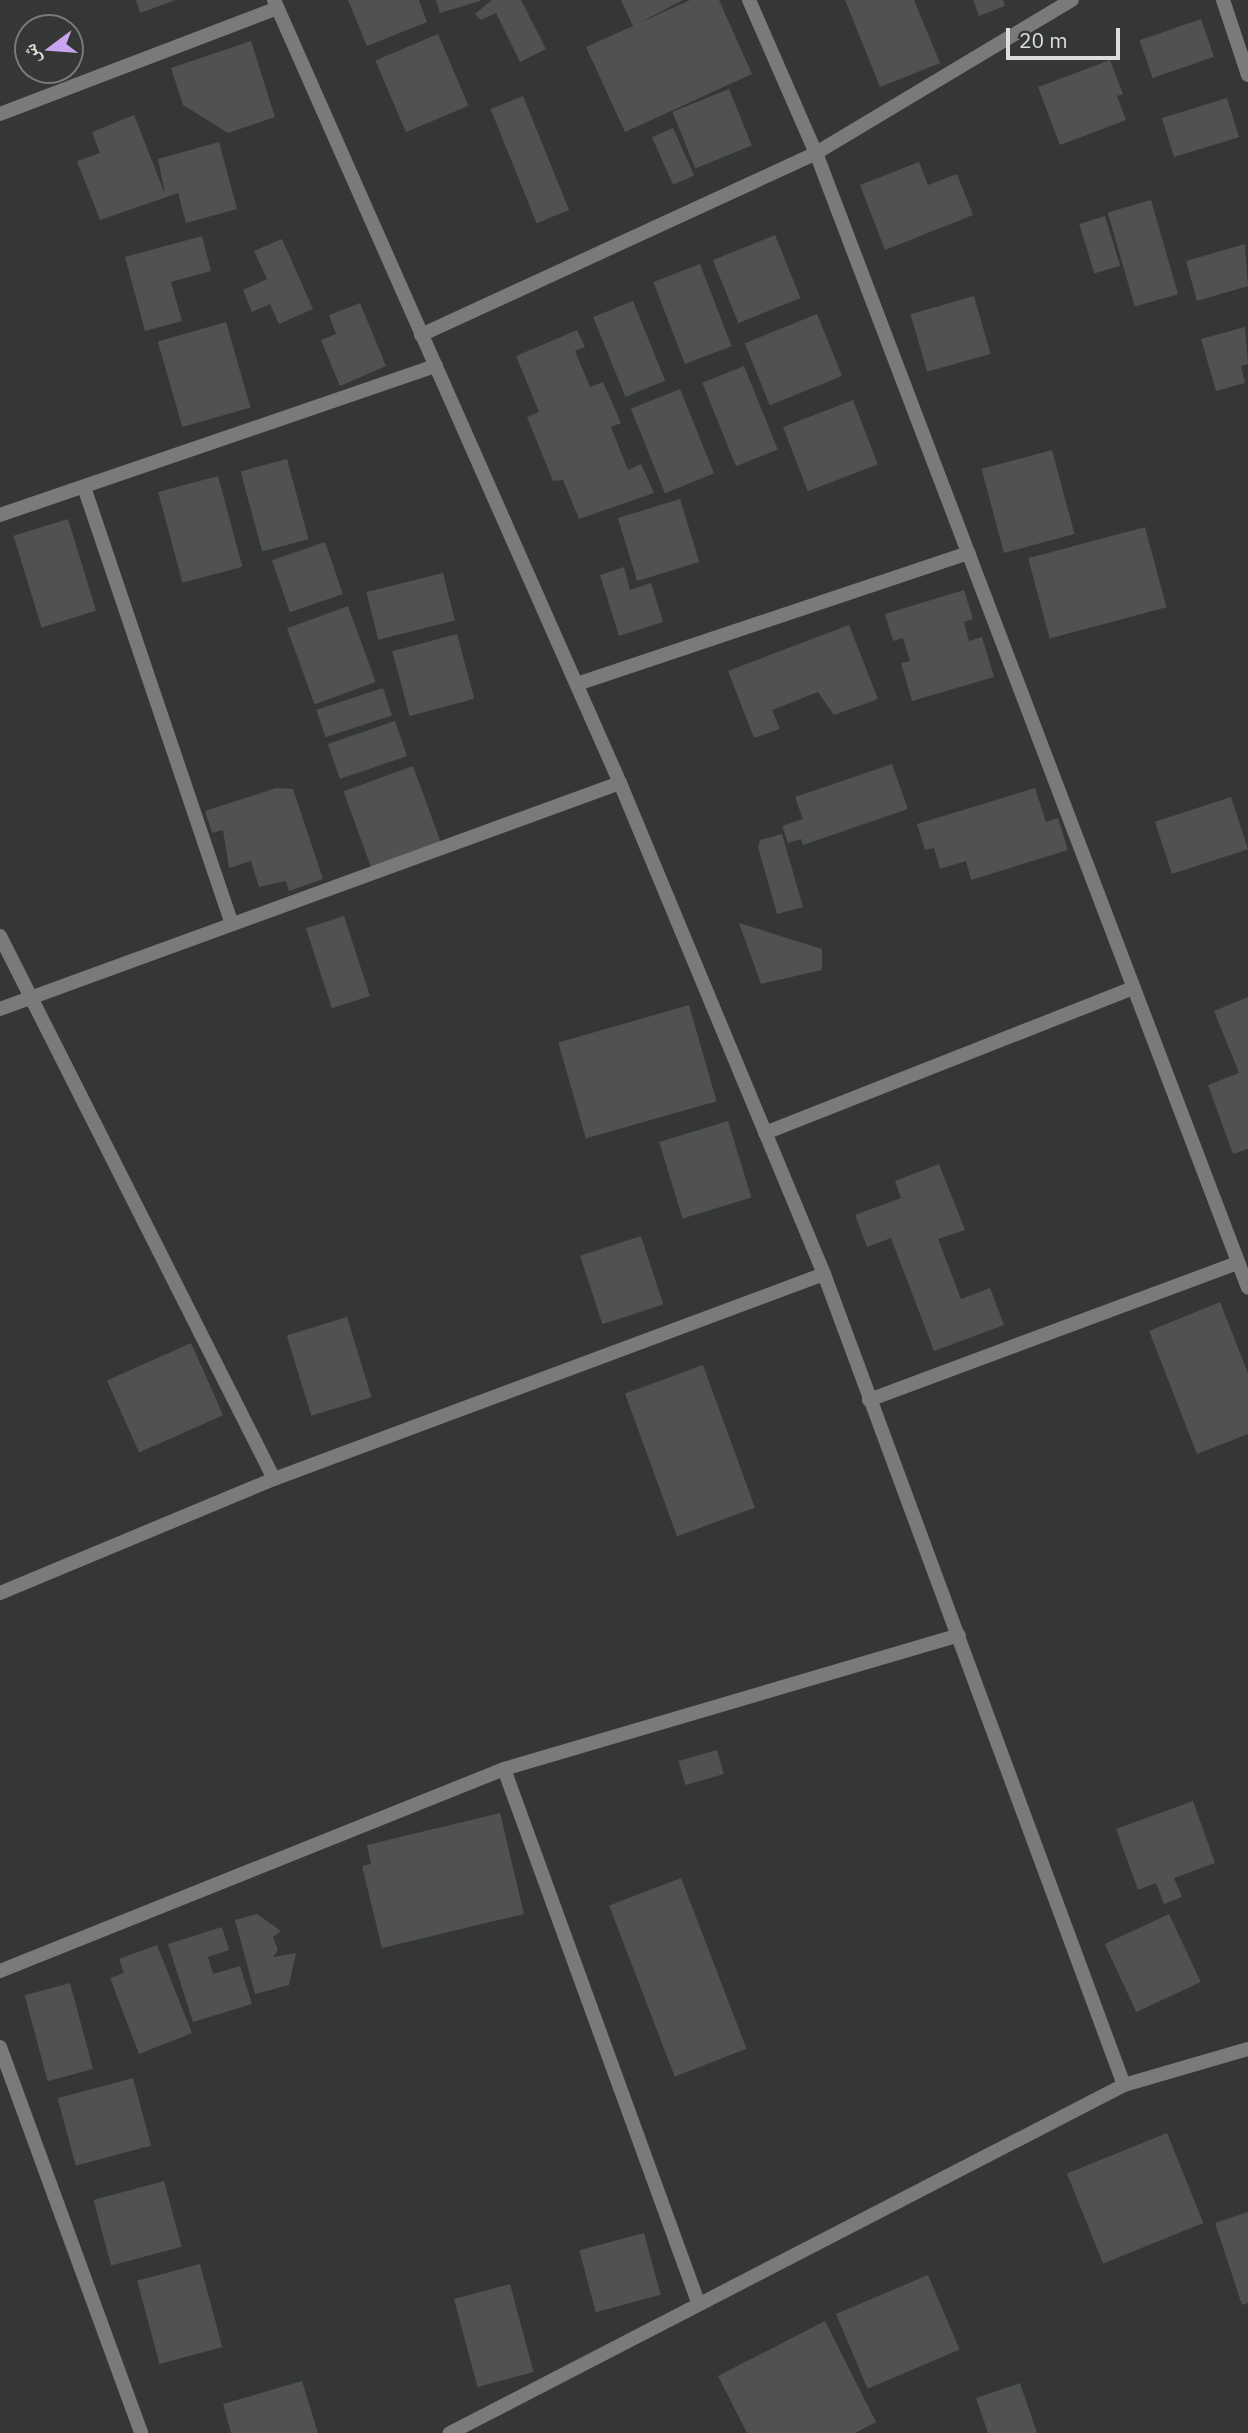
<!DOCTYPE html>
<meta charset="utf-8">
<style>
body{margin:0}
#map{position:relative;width:1248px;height:2433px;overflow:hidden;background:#343734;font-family:"IBM Plex Sans","Noto Naskh Arabic",sans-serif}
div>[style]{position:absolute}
.building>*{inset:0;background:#4f524f;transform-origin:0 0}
.minor>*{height:14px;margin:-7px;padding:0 7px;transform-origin:7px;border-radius:7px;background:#7a797b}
.tertiary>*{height:14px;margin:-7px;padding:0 7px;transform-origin:7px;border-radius:7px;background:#7a797b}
span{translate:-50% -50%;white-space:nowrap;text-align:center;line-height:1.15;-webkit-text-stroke:5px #343734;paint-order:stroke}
.north{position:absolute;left:14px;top:14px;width:70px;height:70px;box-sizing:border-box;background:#343734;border:2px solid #777a77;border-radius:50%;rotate:254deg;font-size:19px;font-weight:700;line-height:28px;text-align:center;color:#dcdedc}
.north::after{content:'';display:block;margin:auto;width:24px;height:32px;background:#c8a5ee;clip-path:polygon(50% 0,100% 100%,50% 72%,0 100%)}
.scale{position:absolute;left:1006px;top:28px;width:114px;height:32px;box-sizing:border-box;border:4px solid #dcdedc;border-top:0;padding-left:9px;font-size:21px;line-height:24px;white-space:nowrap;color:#dcdedc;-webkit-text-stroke:5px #343734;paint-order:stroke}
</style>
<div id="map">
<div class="building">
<i style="clip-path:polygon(136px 0,176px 0,140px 13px)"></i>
<i style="clip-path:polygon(348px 0,419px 0,427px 22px,367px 46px)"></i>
<i style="clip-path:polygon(436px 0,480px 0,480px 1px,440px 13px)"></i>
<i style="clip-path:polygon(492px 0,521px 0,546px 49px,520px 62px,496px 13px,481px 20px,475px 14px)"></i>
<i style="clip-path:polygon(621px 0,683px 0,639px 23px,690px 0,719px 0,752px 74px,625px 132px,586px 47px,633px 26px)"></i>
<i style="clip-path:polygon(845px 0,914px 0,940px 63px,880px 87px)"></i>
<i style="clip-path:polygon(973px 0,1003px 0,1005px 6px,979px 16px)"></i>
<i style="left:1201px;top:19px;width:40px;height:65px;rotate:71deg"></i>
<i style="left:438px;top:34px;width:78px;height:68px;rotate:67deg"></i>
<i style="clip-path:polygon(251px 41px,275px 117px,228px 133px,183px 105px,171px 68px)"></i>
<i style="clip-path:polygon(1110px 60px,1123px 94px,1117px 96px,1126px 120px,1060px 145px,1038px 87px)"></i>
<i style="left:729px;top:89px;width:61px;height:61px;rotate:68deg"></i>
<i style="left:523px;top:96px;width:123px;height:35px;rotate:68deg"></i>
<i style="left:1227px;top:98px;width:41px;height:68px;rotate:73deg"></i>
<i style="clip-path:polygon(134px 115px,165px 194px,158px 159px,219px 142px,237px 209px,186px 223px,178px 193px,100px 220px,77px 161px,100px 153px,92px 132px)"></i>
<i style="left:673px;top:128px;width:52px;height:23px;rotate:66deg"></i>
<i style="clip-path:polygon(919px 162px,928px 185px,957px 174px,973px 215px,885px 250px,860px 185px)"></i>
<i style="left:1151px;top:200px;width:98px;height:45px;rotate:74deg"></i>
<i style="left:1105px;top:216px;width:52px;height:27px;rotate:73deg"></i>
<i style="left:775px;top:235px;width:68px;height:67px;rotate:68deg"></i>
<i style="clip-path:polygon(202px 236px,211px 271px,171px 282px,182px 321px,145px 331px,125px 257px)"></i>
<i style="clip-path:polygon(282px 239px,313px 309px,279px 324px,270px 304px,252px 312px,243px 290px,267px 279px,254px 251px)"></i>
<i style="clip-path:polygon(1245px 244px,1248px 286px,1197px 301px,1186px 261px)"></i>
<i style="left:700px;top:264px;width:88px;height:50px;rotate:69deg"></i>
<i style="left:974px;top:296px;width:60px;height:66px;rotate:74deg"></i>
<i style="left:633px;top:301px;width:86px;height:43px;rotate:68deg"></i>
<i style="clip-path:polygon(360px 303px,386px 366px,340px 386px,321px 340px,336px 334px,329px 315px)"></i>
<i style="left:817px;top:314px;width:67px;height:78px;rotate:68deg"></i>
<i style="left:226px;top:322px;width:89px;height:71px;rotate:74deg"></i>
<i style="clip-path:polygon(1245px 327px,1248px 364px,1241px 366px,1245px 383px,1216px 391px,1201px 339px)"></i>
<i style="clip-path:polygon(577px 330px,585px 347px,575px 351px,590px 387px,603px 382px,621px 423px,611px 427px,628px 470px,641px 464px,654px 493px,579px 519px,563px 480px,553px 481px,527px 417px,539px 412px,516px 356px)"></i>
<i style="left:744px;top:366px;width:90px;height:45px;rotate:68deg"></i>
<i style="left:680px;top:389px;width:91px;height:53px;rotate:68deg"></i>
<i style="left:853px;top:400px;width:69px;height:75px;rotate:69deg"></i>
<i style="left:1052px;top:450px;width:87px;height:73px;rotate:75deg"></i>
<i style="left:287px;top:459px;width:83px;height:48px;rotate:75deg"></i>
<i style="left:218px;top:476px;width:94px;height:62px;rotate:75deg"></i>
<i style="left:680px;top:499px;width:66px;height:65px;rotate:73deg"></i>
<i style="left:68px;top:519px;width:96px;height:57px;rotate:73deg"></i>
<i style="left:1145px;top:527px;width:83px;height:121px;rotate:75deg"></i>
<i style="left:325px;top:542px;width:55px;height:56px;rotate:71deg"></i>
<i style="clip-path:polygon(624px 567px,630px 590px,651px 583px,663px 622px,619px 636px,600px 575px)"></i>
<i style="left:443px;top:573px;width:49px;height:79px;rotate:76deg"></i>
<i style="clip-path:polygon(964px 590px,973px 619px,964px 622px,969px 641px,982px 637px,994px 677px,912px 701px,901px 663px,910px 661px,903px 638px,893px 641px,885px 614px)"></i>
<i style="left:348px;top:606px;width:81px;height:65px;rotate:70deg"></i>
<i style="clip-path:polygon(849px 625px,878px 699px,834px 715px,818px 692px,772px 710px,780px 729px,754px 738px,728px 671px)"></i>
<i style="left:457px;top:634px;width:67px;height:67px;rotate:75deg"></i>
<i style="left:383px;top:688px;width:29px;height:70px;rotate:72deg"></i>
<i style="left:395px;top:721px;width:37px;height:71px;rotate:71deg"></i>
<i style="clip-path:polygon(892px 764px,908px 809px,803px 845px,801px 839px,788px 843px,782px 826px,803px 819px,795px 797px)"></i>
<i style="left:413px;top:766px;width:80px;height:74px;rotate:70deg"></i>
<i style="clip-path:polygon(276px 788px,293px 789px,323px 879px,289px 891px,286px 881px,259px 887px,251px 861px,229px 868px,223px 830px,212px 833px,205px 811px)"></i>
<i style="clip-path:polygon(1035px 788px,1046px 822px,1058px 818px,1068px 850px,971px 880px,966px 861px,940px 869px,934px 848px,925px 850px,917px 824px)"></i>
<i style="left:1231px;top:797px;width:55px;height:80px;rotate:72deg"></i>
<i style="clip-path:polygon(782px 834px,803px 907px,777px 914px,758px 847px,760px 840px)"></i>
<i style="left:344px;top:916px;width:84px;height:40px;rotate:72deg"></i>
<i style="clip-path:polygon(739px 923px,822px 949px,822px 970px,761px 984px)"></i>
<i style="clip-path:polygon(1248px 997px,1248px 1149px,1233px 1154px,1208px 1085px,1239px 1073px,1214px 1011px)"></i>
<i style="left:689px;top:1005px;width:100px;height:136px;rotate:74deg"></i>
<i style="left:728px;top:1121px;width:80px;height:72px;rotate:73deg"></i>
<i style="clip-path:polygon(939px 1164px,965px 1230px,938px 1239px,961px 1299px,990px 1288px,1004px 1325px,934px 1351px,891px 1238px,867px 1247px,855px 1215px,901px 1198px,895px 1181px)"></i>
<i style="left:641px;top:1236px;width:72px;height:64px;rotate:72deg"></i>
<i style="clip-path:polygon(1220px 1302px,1248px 1373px,1248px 1434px,1197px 1454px,1149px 1331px)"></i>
<i style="left:347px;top:1317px;width:84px;height:63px;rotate:73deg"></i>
<i style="left:191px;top:1343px;width:79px;height:92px;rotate:66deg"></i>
<i style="left:703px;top:1365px;width:152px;height:83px;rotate:70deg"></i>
<i style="left:717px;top:1750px;width:25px;height:40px;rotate:74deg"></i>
<i style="clip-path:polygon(1193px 1801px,1215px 1863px,1174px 1878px,1182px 1897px,1164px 1904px,1156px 1883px,1138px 1890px,1116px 1829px)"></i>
<i style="clip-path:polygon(500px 1813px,524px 1914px,382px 1948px,362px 1866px,371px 1864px,367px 1845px)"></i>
<i style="left:681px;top:1878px;width:183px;height:77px;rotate:69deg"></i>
<i style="clip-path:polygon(257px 1914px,281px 1931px,273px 1937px,278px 1950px,273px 1957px,296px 1953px,289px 1985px,255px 1994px,235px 1920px)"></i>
<i style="left:1169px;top:1914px;width:75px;height:71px;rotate:65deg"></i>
<i style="clip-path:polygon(222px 1927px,229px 1950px,208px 1957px,213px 1974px,240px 1966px,252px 2004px,193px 2022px,168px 1944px)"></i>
<i style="clip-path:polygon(157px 1945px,192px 2033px,139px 2054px,110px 1978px,124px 1973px,119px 1959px)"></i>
<i style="left:70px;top:1983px;width:89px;height:47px;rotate:75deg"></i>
<i style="left:133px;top:2078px;width:70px;height:78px;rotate:75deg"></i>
<i style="left:1167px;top:2133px;width:97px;height:108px;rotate:68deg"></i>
<i style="left:164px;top:2181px;width:68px;height:73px;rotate:75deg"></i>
<i style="clip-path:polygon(1248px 2212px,1248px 2303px,1242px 2305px,1215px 2223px)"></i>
<i style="left:644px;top:2233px;width:64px;height:67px;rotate:75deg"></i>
<i style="left:200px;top:2264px;width:86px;height:65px;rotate:75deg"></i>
<i style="left:928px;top:2275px;width:81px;height:100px;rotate:67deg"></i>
<i style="left:510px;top:2284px;width:91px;height:58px;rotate:75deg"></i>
<i style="clip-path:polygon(825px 2321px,876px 2422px,855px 2433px,747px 2433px,718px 2376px)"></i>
<i style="clip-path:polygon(302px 2381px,318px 2433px,231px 2433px,223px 2404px)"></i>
<i style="clip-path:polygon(1020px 2383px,1037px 2433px,988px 2433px,976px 2398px)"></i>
</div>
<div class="minor">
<i style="left:749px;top:0;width:167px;rotate:66.4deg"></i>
<i style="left:816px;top:153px;width:1214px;rotate:69.16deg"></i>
<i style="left:1223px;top:0;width:79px;rotate:71.6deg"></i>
<i style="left:0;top:114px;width:297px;rotate:-20.9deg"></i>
<i style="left:421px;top:335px;width:435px;rotate:-24.7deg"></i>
<i style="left:816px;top:153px;width:298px;rotate:-30.9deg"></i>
<i style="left:84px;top:487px;width:461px;rotate:71.3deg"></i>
<i style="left:0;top:515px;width:461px;rotate:-18.9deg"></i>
<i style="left:577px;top:684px;width:413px;rotate:-18.5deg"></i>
<i style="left:0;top:936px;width:608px;rotate:63.22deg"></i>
<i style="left:0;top:1009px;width:660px;rotate:-20.03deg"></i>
<i style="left:765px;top:1133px;width:396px;rotate:-21.5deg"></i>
<i style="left:869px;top:1400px;width:394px;rotate:-20.4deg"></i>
<i style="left:504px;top:1769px;width:567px;rotate:70deg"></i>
<i style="left:0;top:1971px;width:543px;rotate:-21.84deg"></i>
<i style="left:504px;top:1769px;width:474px;rotate:-16.4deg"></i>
<i style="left:0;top:2047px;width:411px;rotate:69.9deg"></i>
<i style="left:1124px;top:2085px;width:129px;rotate:-16.2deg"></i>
</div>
<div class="tertiary">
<i style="left:274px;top:0;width:856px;rotate:66.16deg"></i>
<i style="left:620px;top:783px;width:532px;rotate:67.44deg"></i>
<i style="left:824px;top:1274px;width:865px;rotate:69.7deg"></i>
<i style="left:1124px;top:2085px;width:759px;rotate:152.69deg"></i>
<i style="left:0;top:1593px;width:297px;rotate:-22.6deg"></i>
<i style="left:274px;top:1479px;width:587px;rotate:-20.44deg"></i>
</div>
<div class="north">ش</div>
<div class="scale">20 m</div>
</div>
